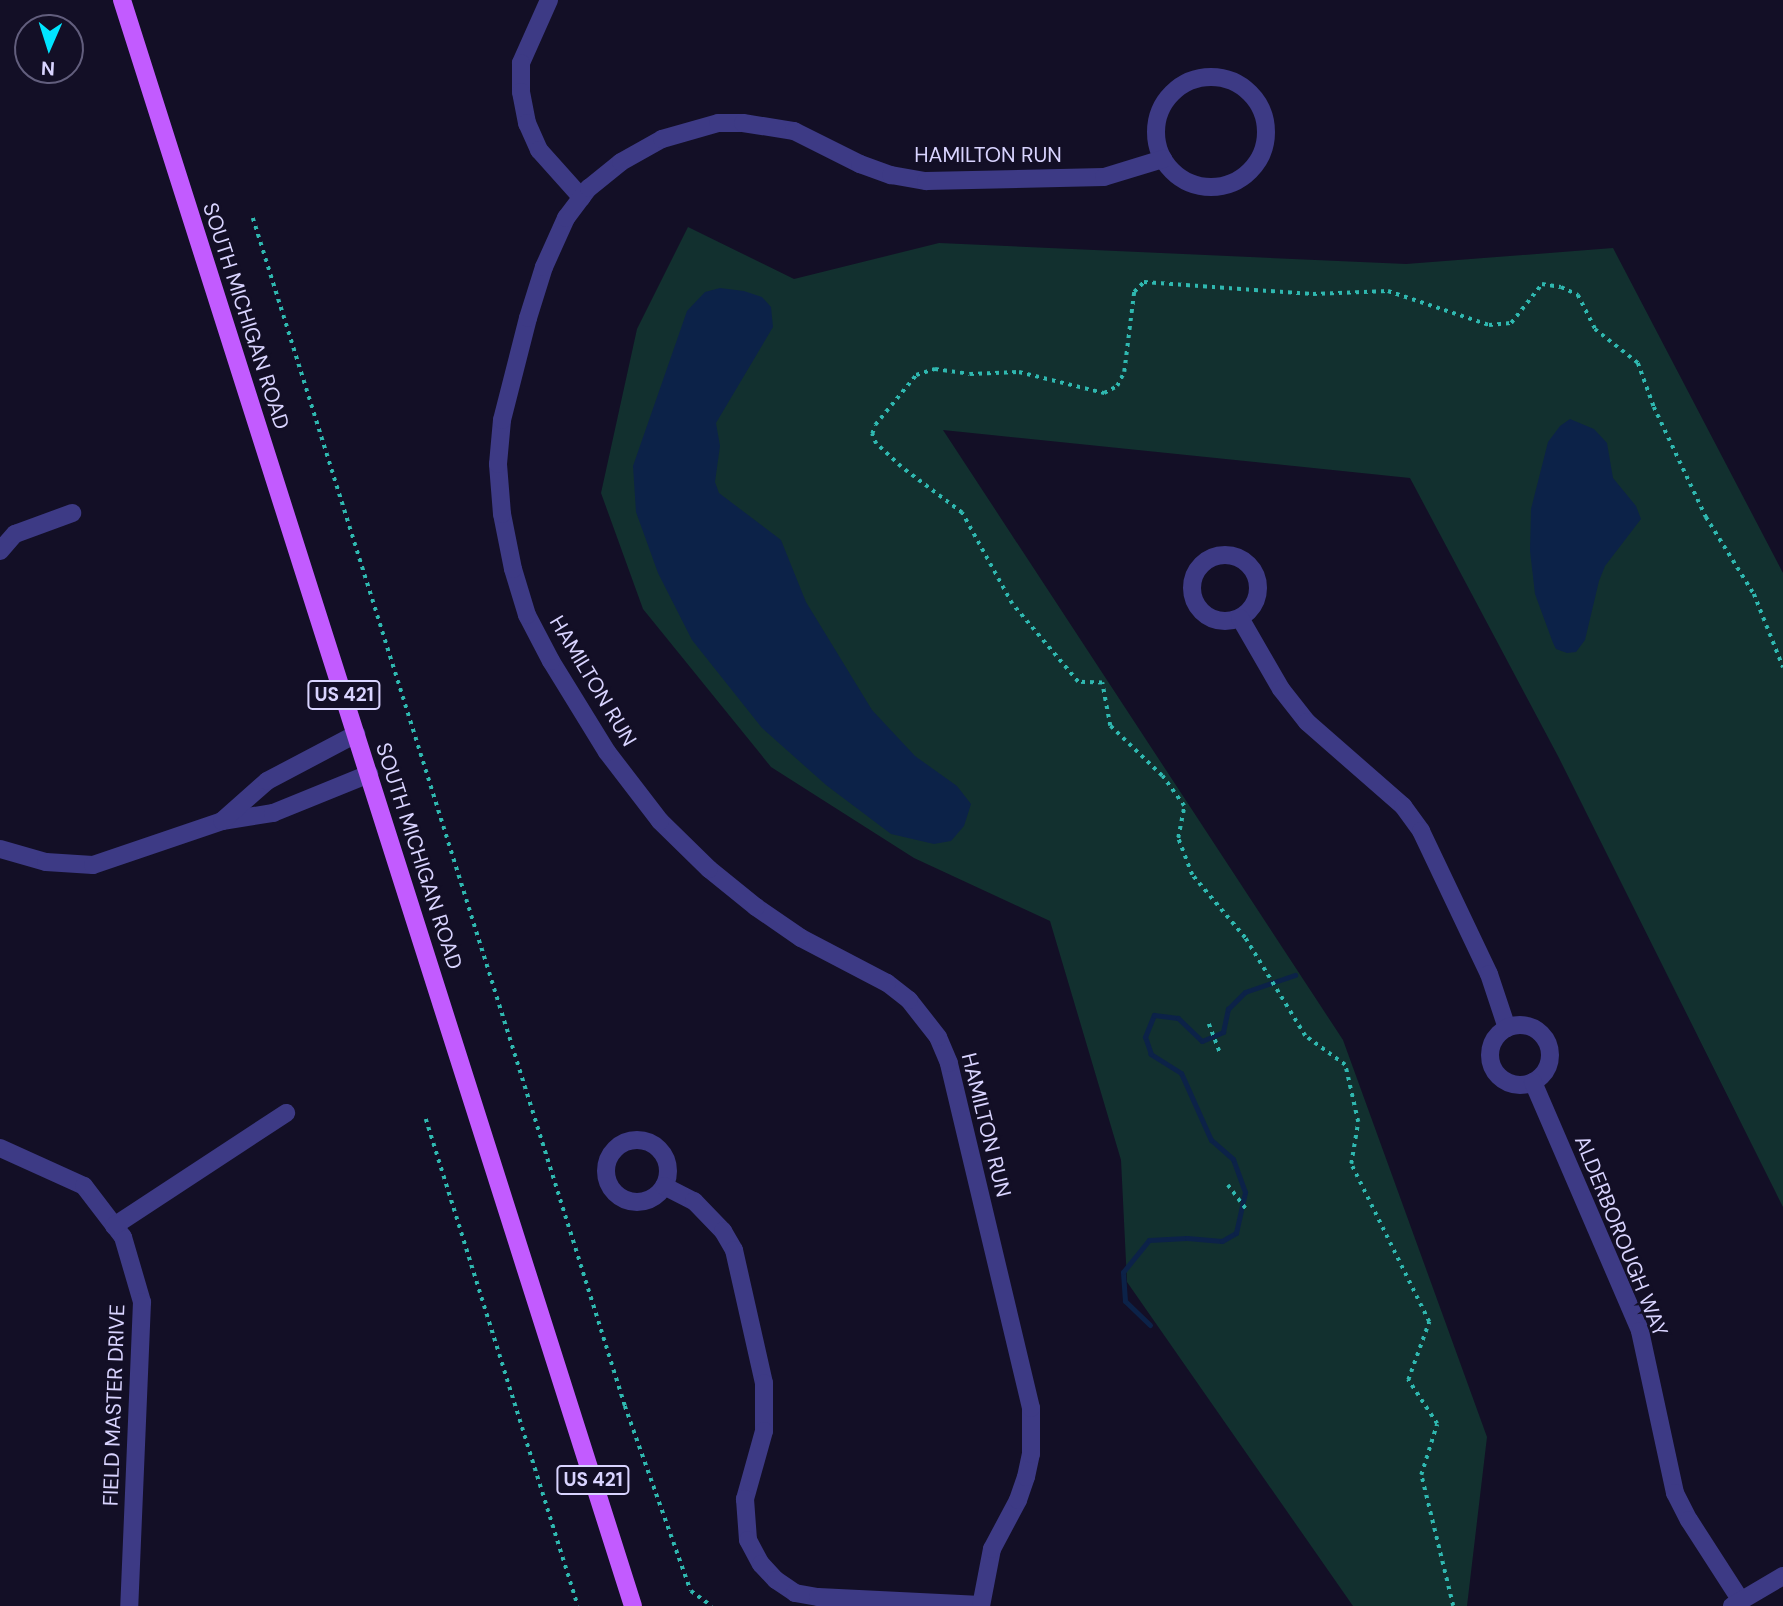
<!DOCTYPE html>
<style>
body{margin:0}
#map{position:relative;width:1783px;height:1606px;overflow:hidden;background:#130f26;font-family:"DM Sans",sans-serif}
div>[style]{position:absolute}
.green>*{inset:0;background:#12302f}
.water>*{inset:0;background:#0c2248}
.stream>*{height:5px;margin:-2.5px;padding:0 2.5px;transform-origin:2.5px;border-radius:2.5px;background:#0c2248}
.path>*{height:3.5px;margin-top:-1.75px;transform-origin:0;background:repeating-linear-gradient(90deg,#2fb8b0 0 3.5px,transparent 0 8.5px)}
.minor>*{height:18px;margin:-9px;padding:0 9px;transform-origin:9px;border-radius:9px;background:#3d3a85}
.minor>.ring{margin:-9px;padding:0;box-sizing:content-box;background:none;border:18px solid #3d3a85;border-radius:50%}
.major>*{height:18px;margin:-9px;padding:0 9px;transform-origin:9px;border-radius:9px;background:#c25bff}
span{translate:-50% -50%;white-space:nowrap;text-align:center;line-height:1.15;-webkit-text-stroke:5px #130f26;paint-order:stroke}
.shield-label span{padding:2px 5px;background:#130f26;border:2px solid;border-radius:5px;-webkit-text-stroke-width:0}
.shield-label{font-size:19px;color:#d9d4ff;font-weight:700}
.street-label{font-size:21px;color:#d9d4ff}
.north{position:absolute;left:14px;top:14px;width:70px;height:70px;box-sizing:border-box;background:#130f26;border:2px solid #625e7d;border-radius:50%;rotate:183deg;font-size:19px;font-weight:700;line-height:28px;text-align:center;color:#d9d4ff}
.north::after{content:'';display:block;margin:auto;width:24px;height:32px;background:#00e5ff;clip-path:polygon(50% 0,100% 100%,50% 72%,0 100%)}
</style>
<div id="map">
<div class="green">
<i style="clip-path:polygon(688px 227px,794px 279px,939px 243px,1406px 264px,1613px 248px,1783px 573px,1783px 1207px,1559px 758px,1410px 478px,943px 430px,1343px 1040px,1487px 1437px,1467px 1606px,1353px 1606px,1127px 1282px,1121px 1160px,1050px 921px,914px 858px,771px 767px,643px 609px,601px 493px,637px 329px)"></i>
</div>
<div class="water">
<i style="clip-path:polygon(720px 288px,744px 291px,762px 297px,771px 307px,773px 327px,716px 423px,720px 446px,715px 482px,719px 493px,781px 540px,806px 602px,872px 710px,915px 756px,957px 786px,971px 804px,964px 826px,951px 841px,934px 844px,891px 834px,826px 785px,762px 728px,692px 640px,658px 573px,636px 512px,633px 466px,687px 311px,705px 292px)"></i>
<i style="clip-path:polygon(1570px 419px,1594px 429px,1607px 443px,1613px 478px,1636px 506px,1641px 519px,1605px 566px,1599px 581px,1585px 640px,1576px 652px,1567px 653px,1556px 649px,1553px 643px,1535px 594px,1530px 551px,1531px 509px,1548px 442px,1560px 426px)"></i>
</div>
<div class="stream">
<i style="left:1150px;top:1325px;width:35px;rotate:-136deg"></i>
<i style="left:1125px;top:1301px;width:29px;rotate:-94deg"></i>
<i style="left:1123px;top:1272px;width:41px;rotate:-50.9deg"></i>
<i style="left:1149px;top:1240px;width:38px;rotate:-3deg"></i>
<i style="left:1187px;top:1238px;width:35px;rotate:5deg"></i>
<i style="left:1222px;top:1241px;width:16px;rotate:-30deg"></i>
<i style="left:1236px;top:1233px;width:42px;rotate:-77.6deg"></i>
<i style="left:1245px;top:1192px;width:35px;rotate:-110deg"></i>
<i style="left:1233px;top:1159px;width:29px;rotate:-139deg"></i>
<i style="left:1211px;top:1140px;width:73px;rotate:-114.1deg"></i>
<i style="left:1181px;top:1073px;width:36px;rotate:-148deg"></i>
<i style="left:1151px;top:1054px;width:18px;rotate:-109deg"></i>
<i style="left:1145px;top:1037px;width:24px;rotate:-68deg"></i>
<i style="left:1154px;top:1015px;width:24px;rotate:7deg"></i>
<i style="left:1178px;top:1018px;width:33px;rotate:44deg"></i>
<i style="left:1202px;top:1041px;width:23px;rotate:-23deg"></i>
<i style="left:1223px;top:1032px;width:24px;rotate:-78deg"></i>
<i style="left:1228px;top:1009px;width:24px;rotate:-45deg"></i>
<i style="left:1245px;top:992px;width:53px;rotate:-18.8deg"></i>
</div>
<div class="path">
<i style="left:253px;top:218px;width:1245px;rotate:72.61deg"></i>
<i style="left:625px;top:1406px;width:196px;rotate:70.4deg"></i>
<i style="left:691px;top:1591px;width:26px;rotate:36deg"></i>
<i style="left:1209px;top:1024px;width:30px;rotate:69deg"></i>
<i style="left:426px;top:1119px;width:510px;rotate:72.67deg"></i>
<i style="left:1228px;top:1185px;width:31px;rotate:53deg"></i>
<i style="left:1453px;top:1606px;width:135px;rotate:-103.7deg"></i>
<i style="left:1421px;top:1475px;width:53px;rotate:-72.6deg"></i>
<i style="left:1437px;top:1424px;width:53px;rotate:-123.4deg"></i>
<i style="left:1408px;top:1380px;width:62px;rotate:-70.1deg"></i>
<i style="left:1429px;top:1322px;width:176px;rotate:-116.3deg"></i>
<i style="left:1351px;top:1164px;width:43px;rotate:-80.5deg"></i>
<i style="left:1358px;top:1122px;width:58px;rotate:-102.8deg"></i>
<i style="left:1345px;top:1065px;width:49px;rotate:-144.1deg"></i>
<i style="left:1305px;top:1036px;width:115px;rotate:-121.5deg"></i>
<i style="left:1245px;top:938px;width:82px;rotate:-130.1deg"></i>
<i style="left:1192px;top:875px;width:40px;rotate:-111deg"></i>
<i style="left:1178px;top:838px;width:33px;rotate:-79deg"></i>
<i style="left:1184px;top:806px;width:37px;rotate:-126deg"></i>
<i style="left:1162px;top:776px;width:72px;rotate:-136.1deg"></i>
<i style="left:1110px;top:726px;width:44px;rotate:-100.5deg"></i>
<i style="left:1102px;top:683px;width:24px;rotate:-178deg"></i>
<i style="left:1078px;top:682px;width:102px;rotate:-130.2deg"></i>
<i style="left:1012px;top:604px;width:104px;rotate:-118.8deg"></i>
<i style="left:962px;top:513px;width:76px;rotate:-143deg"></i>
<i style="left:901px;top:467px;width:34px;rotate:-137deg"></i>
<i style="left:876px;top:444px;width:11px;rotate:-112deg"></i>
<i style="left:872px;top:434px;width:9px;rotate:-72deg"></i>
<i style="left:875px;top:425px;width:65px;rotate:-50.6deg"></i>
<i style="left:916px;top:375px;width:20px;rotate:-18deg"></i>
<i style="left:935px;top:369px;width:35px;rotate:8deg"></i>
<i style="left:970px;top:374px;width:49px;rotate:-2.3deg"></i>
<i style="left:1019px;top:372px;width:88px;rotate:13.9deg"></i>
<i style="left:1104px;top:393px;width:15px;rotate:-28deg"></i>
<i style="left:1117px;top:386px;width:16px;rotate:-63deg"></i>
<i style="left:1124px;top:372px;width:81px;rotate:-82.9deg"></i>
<i style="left:1134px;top:292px;width:14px;rotate:-45deg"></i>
<i style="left:1144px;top:282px;width:169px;rotate:4.1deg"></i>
<i style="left:1313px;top:294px;width:75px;rotate:-2.3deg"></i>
<i style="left:1388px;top:291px;width:107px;rotate:18.6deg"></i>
<i style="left:1489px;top:325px;width:22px;rotate:-5deg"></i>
<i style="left:1511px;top:323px;width:50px;rotate:-51.5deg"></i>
<i style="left:1542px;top:284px;width:19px;rotate:9deg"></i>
<i style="left:1561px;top:287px;width:19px;rotate:25deg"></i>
<i style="left:1578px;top:295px;width:38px;rotate:63deg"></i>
<i style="left:1595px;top:329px;width:55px;rotate:38.3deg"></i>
<i style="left:1638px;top:363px;width:47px;rotate:70deg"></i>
<i style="left:1654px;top:407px;width:122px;rotate:64.7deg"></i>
<i style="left:1706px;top:517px;width:91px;rotate:58.1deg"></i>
<i style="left:1754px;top:594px;width:79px;rotate:68.3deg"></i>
</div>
<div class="minor">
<i style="left:549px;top:0;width:69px;rotate:114deg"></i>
<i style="left:521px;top:63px;width:29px;rotate:90deg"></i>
<i style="left:521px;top:92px;width:32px;rotate:79deg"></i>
<i style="left:527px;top:123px;width:30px;rotate:66deg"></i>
<i style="left:539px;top:150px;width:64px;rotate:48.1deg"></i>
<i class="ring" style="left:1156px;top:77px;width:92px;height:92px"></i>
<i style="left:0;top:551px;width:23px;rotate:-49deg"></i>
<i style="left:15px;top:534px;width:61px;rotate:-20.2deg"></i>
<i class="ring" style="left:1192px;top:555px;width:48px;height:48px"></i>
<i style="left:1240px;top:618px;width:82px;rotate:60deg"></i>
<i style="left:1281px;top:689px;width:42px;rotate:51.8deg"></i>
<i style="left:1307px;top:722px;width:128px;rotate:41.2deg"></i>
<i style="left:1403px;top:806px;width:31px;rotate:54deg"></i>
<i style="left:1421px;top:831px;width:158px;rotate:64.6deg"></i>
<i style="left:1489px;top:974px;width:57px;rotate:71.6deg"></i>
<i style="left:222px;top:821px;width:52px;rotate:-8.9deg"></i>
<i style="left:273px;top:813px;width:104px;rotate:-22.1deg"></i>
<i style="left:0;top:849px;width:48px;rotate:15.8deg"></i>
<i style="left:46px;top:862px;width:47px;rotate:3.7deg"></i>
<i style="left:93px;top:865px;width:136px;rotate:-18.8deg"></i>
<i style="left:222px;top:821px;width:60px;rotate:-41.6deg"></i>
<i style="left:267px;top:781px;width:101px;rotate:-27.8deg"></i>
<i class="ring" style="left:1490px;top:1025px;width:42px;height:42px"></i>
<i style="left:1533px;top:1082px;width:271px;rotate:66.7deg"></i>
<i style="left:1640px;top:1331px;width:166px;rotate:77.8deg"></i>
<i style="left:1675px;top:1493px;width:30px;rotate:63deg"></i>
<i style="left:1689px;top:1520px;width:94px;rotate:57.2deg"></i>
<i class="ring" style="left:606px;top:1140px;width:44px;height:44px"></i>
<i style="left:0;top:1148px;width:92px;rotate:24.3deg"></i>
<i style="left:84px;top:1186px;width:64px;rotate:52.6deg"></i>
<i style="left:123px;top:1237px;width:68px;rotate:73.7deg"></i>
<i style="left:142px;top:1302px;width:304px;rotate:92.4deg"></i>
<i style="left:664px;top:1186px;width:34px;rotate:27deg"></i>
<i style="left:694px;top:1201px;width:42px;rotate:46deg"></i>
<i style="left:723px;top:1231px;width:22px;rotate:60deg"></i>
<i style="left:734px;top:1250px;width:136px;rotate:77.3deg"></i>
<i style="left:764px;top:1383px;width:48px;rotate:90deg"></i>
<i style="left:764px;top:1431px;width:71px;rotate:105.6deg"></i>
<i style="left:745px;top:1499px;width:41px;rotate:85.8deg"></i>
<i style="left:748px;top:1540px;width:27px;rotate:62deg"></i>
<i style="left:761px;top:1564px;width:22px;rotate:47deg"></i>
<i style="left:776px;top:1580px;width:23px;rotate:34deg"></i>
<i style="left:795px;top:1593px;width:23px;rotate:10deg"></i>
<i style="left:818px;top:1597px;width:163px;rotate:2.8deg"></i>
<i style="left:114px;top:1226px;width:206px;rotate:-33.3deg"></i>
<i style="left:981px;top:1606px;width:58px;rotate:-79.1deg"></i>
<i style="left:992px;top:1549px;width:55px;rotate:-62deg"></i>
<i style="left:1018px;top:1500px;width:24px;rotate:-71deg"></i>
<i style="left:1026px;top:1477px;width:24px;rotate:-78deg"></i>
<i style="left:1031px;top:1454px;width:46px;rotate:-90deg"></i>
<i style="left:1031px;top:1408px;width:355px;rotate:-103.4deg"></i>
<i style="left:949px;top:1063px;width:28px;rotate:-113deg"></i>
<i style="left:938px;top:1037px;width:47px;rotate:-128.1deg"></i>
<i style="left:909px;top:1000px;width:28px;rotate:-142deg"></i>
<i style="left:887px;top:983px;width:97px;rotate:-152.4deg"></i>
<i style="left:801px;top:938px;width:55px;rotate:-145.4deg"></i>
<i style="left:756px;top:907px;width:60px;rotate:-141deg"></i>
<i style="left:709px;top:869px;width:69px;rotate:-135.6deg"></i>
<i style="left:660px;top:821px;width:87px;rotate:-127.5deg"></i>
<i style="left:607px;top:752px;width:107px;rotate:-121.6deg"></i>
<i style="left:551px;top:661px;width:52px;rotate:-117.6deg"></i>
<i style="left:527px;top:615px;width:48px;rotate:-106.9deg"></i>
<i style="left:513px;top:569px;width:56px;rotate:-101.3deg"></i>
<i style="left:502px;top:514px;width:50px;rotate:-94.6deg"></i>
<i style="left:498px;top:464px;width:44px;rotate:-84.8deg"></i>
<i style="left:502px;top:420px;width:105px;rotate:-75.7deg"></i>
<i style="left:528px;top:318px;width:53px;rotate:-72.6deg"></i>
<i style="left:544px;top:267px;width:54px;rotate:-65.8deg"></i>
<i style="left:566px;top:218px;width:38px;rotate:-53deg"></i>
<i style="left:589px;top:188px;width:41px;rotate:-39.1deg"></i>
<i style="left:621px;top:162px;width:47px;rotate:-29.3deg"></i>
<i style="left:662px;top:139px;width:58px;rotate:-15.9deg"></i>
<i style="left:718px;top:123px;width:25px"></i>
<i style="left:743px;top:123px;width:52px;rotate:8.9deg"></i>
<i style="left:794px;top:131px;width:74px;rotate:26.6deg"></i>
<i style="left:860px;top:164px;width:33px;rotate:20deg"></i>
<i style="left:891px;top:175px;width:36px;rotate:10deg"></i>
<i style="left:926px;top:181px;width:178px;rotate:-1.3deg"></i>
<i style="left:1104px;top:177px;width:62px;rotate:-17deg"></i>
<i style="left:1732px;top:1606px;width:59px;rotate:-30.5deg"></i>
</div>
<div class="major">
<i style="left:122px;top:0;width:1685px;rotate:72.35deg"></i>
</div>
<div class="shield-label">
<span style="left:344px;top:695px">US 421</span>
<span style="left:593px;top:1480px">US 421</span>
</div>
<div class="street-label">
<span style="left:988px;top:155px">HAMILTON RUN</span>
<span style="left:246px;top:316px;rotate:72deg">SOUTH MICHIGAN ROAD</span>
<span style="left:593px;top:681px;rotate:59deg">HAMILTON RUN</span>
<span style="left:419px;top:856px;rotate:72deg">SOUTH MICHIGAN ROAD</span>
<span style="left:986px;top:1125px;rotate:76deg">HAMILTON RUN</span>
<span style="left:1621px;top:1236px;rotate:68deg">ALDERBOROUGH WAY</span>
<span style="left:114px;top:1405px;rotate:-88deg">FIELD MASTER DRIVE</span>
</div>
<div class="north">N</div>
</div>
